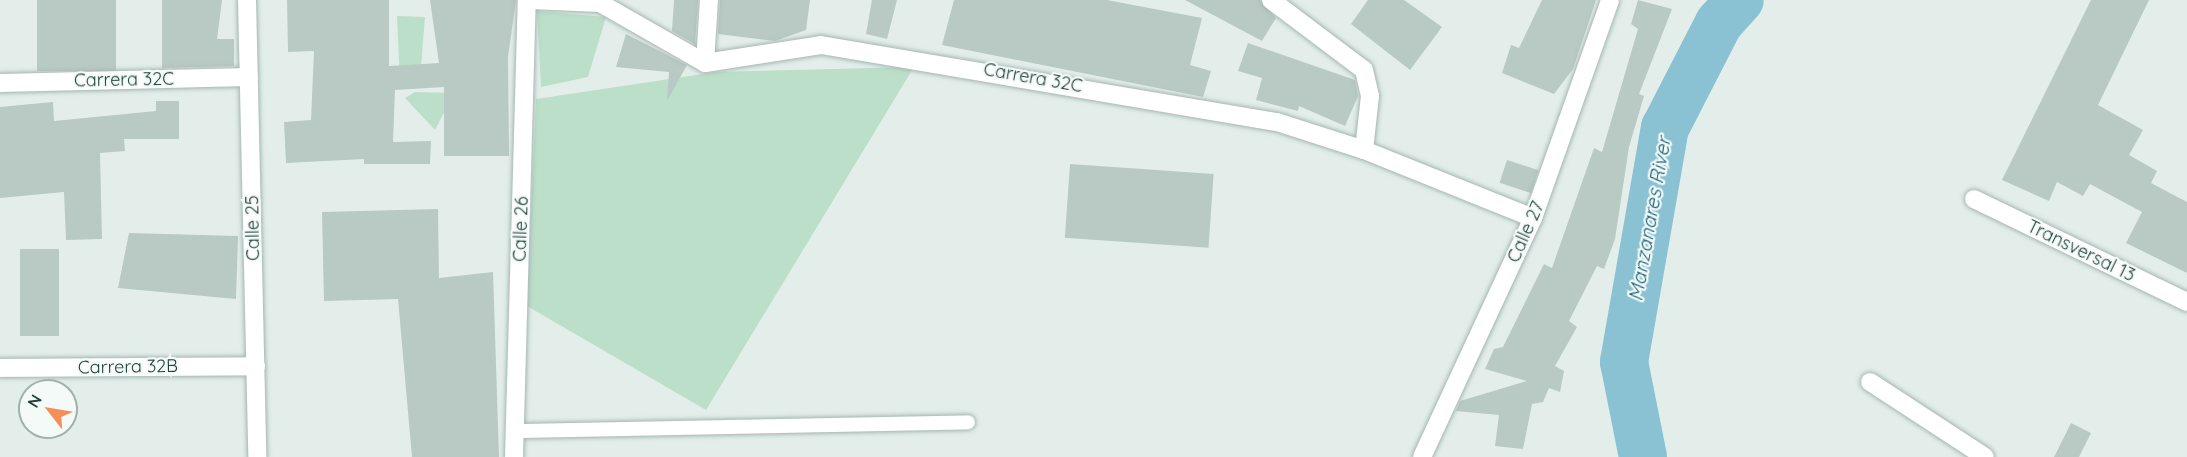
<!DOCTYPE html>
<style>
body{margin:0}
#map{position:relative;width:2187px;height:457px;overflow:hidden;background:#e3eeea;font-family:Quicksand,sans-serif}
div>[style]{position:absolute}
.green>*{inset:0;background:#bcdfc9}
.river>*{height:48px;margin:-24px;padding:0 24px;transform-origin:24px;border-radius:24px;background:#8ac2d4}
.building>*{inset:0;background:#b9c9c3;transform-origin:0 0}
.roads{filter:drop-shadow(0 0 2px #a5b6b2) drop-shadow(0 0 2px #a5b6b2)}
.lane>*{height:14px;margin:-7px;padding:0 7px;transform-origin:7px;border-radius:7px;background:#fff}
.street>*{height:18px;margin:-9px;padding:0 9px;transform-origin:9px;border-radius:9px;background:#fff}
span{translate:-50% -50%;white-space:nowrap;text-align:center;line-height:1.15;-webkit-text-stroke:4.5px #f4faf7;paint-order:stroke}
.street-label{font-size:18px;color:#22403b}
.water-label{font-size:20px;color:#1a647e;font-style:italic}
.north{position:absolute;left:18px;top:379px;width:60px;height:60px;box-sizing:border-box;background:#f4faf7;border:2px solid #a0b0ac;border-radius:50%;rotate:301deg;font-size:16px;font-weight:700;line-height:24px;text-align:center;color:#22403b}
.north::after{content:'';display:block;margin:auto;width:21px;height:27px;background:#f68e59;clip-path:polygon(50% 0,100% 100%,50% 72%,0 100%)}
</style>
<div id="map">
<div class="green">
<i style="clip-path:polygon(537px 11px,606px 17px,588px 77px,541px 87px)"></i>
<i style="clip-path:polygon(397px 16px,425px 17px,420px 79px,400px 83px)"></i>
<i style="clip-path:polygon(914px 67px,706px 410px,527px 306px,536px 99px,716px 72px)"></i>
<i style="clip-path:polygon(415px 92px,454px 93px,435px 130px,405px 98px)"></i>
</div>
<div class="river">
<i style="left:1643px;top:457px;width:97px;rotate:-101.3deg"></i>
<i style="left:1624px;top:362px;width:238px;rotate:-80.1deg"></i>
<i style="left:1665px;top:128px;width:118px;rotate:-62.8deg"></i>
<i style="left:1719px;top:23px;width:31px;rotate:-48deg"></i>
</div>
<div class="building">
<i style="left:37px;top:0;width:79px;height:71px"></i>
<i style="clip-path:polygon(162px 0,222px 0,217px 39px,234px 39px,234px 66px,162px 68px)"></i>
<i style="clip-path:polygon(287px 0,389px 0,389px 66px,439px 63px,430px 0,516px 0,508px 57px,509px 156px,444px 156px,444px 87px,395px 90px,393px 142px,431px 141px,430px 164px,364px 164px,364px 159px,286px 163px,284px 122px,311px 120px,314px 51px,288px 52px)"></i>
<i style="clip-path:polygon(674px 0,698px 0,695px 44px,672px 31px)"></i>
<i style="clip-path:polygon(720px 0,810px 0,806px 30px,775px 41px,718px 34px)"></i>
<i style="clip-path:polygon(872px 0,897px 0,887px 39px,866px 34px)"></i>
<i style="clip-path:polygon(954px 0,1107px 0,1202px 18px,1190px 65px,1211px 71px,1203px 97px,942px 45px)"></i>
<i style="clip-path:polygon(1185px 0,1260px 0,1276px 18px,1262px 41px)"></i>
<i style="clip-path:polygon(1368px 0,1404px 0,1442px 27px,1410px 70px,1351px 24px)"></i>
<i style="clip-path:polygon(1542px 0,1596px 0,1573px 69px,1554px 94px,1502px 73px,1511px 45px,1519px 48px)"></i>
<i style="clip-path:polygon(1638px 0,1672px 9px,1639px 94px,1644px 96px,1629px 147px,1615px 239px,1604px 269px,1597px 266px,1569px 321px,1577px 327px,1555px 366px,1564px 371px,1560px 392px,1549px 388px,1543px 402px,1532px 404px,1523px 449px,1495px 446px,1499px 415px,1456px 411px,1460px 401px,1527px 381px,1485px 369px,1494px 349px,1503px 347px,1544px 264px,1552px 268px,1594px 148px,1602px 152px,1638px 29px,1631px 24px)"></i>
<i style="clip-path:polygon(2091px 0,2149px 0,2098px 105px,2143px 130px,2129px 155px,2157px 171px,2151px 183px,2187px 202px,2187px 273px,2126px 243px,2142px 212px,2090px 184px,2083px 196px,2057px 182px,2049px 201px,2002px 180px)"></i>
<i style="clip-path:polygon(626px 34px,687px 65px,667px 101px,669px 72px,616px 67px)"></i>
<i style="clip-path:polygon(1248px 43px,1355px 80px,1358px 96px,1345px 126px,1299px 106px,1298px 111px,1256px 100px,1262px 78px,1238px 71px)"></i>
<i style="clip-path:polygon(156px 101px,179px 101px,179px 139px,124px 139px,125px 151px,100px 153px,102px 239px,66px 240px,64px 192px,0 198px,0 107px,53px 102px,54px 121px,156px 111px)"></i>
<i style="left:1507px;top:160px;width:33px;height:24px;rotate:18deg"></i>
<i style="left:1070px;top:164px;width:144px;height:74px;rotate:4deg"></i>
<i style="clip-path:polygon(438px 209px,439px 278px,493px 272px,499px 457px,412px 457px,398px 299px,324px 301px,322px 212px)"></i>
<i style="clip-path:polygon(129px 233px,238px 236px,236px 299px,118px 288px)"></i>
<i style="left:20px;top:249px;width:39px;height:87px"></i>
<i style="clip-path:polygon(2071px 423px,2091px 433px,2079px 457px,2054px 457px)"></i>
</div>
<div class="roads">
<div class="lane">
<i style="left:515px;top:431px;width:453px;rotate:-1.1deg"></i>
</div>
<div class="street">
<i style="left:247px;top:0;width:457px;rotate:88.7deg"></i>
<i style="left:531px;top:0;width:69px;rotate:2.5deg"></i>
<i style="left:600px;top:3px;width:121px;rotate:29.7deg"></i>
<i style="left:705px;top:63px;width:117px;rotate:-8.8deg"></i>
<i style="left:821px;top:45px;width:462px;rotate:9.6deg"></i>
<i style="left:1277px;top:122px;width:91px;rotate:17.8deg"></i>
<i style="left:1364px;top:150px;width:182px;rotate:21.9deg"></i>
<i style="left:1271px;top:0;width:116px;rotate:37deg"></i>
<i style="left:1364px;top:70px;width:27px;rotate:77deg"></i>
<i style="left:1370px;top:96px;width:54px;rotate:96.3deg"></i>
<i style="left:705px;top:63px;width:63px;rotate:-86.4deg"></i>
<i style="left:0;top:83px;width:249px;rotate:-1.4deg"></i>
<i style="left:1974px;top:199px;width:237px;rotate:25.8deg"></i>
<i style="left:0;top:368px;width:256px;rotate:-0.4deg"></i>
<i style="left:1870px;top:382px;width:137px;rotate:33.1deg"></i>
<i style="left:514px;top:457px;width:457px;rotate:-88.4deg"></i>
<i style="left:1422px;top:457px;width:264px;rotate:-65.1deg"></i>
<i style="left:1533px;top:218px;width:231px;rotate:-70.5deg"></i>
</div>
</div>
<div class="street-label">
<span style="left:1033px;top:78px;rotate:10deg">Carrera 32C</span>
<span style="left:124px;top:80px;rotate:-1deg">Carrera 32C</span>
<span style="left:253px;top:228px;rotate:-91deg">Calle 25</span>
<span style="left:521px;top:229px;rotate:-88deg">Calle 26</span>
<span style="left:1526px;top:232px;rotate:-66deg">Calle 27</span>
<span style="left:2081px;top:251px;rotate:26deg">Transversal 13</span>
<span style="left:128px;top:367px;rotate:-1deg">Carrera 32B</span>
</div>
<div class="water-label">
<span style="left:1649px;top:219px;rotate:-80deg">Manzanares River</span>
</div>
<div class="north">N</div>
</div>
